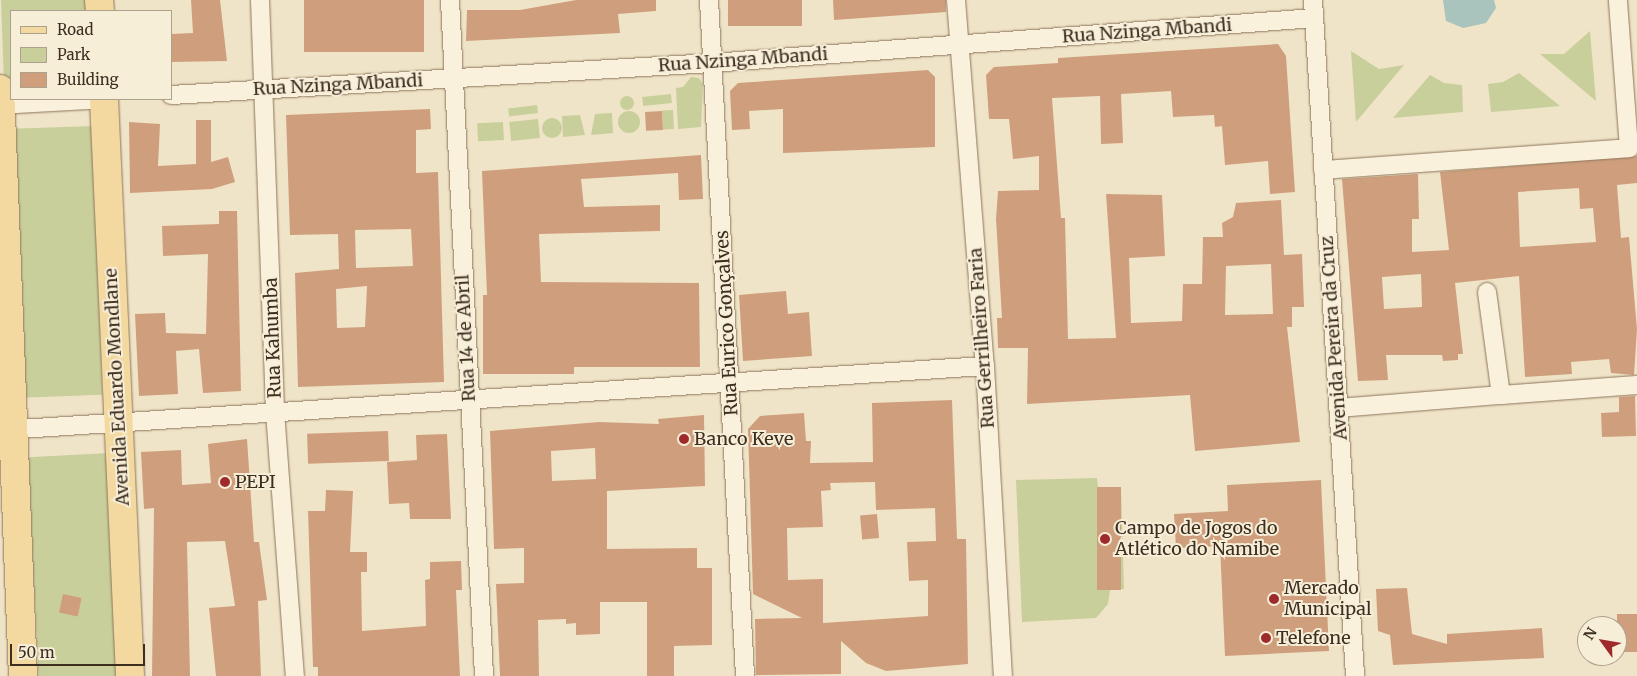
<!DOCTYPE html>
<meta charset="utf-8">
<style>
body{margin:0}
#map{position:relative;width:1637px;height:676px;overflow:hidden;background:#f0e4c8;font-family:Merriweather,serif}
div>[style]{position:absolute}
.green>*{inset:0;background:#c9cf9b;transform-origin:0 0}
.round{border-radius:50%}
.water>*{inset:0;background:#a9c4bc}
.building>*{inset:0;background:#cf9f7d;transform-origin:0 0}
.roads{filter:drop-shadow(0 0 1px #8d765c) drop-shadow(0 0 1px #8d765c)}
.minor>*{height:18px;margin:-9px;padding:0 9px;transform-origin:9px;border-radius:9px;background:#faf1dc}
.primary>*{height:28px;margin:-14px;padding:0 14px;transform-origin:14px;border-radius:14px;background:#f3d9a0}
.dots>*{width:14px;height:14px;translate:-50% -50%;box-sizing:border-box;border:2px solid #f7eed8;border-radius:50%}
span{translate:-50% -50%;white-space:nowrap;text-align:center;line-height:1.15;-webkit-text-stroke:4px #f7eed8;paint-order:stroke}
.street-label{font-size:18px;color:#3d2e20}
.poi-label{font-size:18px;color:#3d2e20}
.left{translate:0 -50%;text-align:left}
.legend{position:absolute;left:10px;top:10px;width:162px;height:90px;box-sizing:border-box;background:#f7eed8;border:1px solid #ada18e;margin:0;padding:6px 9px;list-style:none;font-size:15px;color:#3d2e20}
.legend li{display:flex;align-items:center;gap:10px;height:25px}
.legend b{width:25px;border:1px solid #ada18e}
.north{position:absolute;left:1577px;top:616px;width:50px;height:50px;box-sizing:border-box;background:#f7eed8;border:1px solid #ada18e;border-radius:50%;rotate:302deg;font-size:14px;font-weight:700;line-height:20px;text-align:center;color:#3d2e20}
.north::after{content:'';display:block;margin:auto;width:18px;height:22px;background:#9e2a2b;clip-path:polygon(50% 0,100% 100%,50% 72%,0 100%)}
.scale{position:absolute;left:10px;top:644px;width:135px;height:22px;box-sizing:border-box;border:2px solid #3d2e20;border-top:0;padding-left:6px;font-size:15px;line-height:18px;white-space:nowrap;color:#3d2e20;-webkit-text-stroke:4px #f7eed8;paint-order:stroke}
</style>
<div id="map">
<div class="green">
<i style="clip-path:polygon(1px 0,86px 0,86px 11px,11px 11px,11px 83px,4px 84px)"></i>
<i style="clip-path:polygon(1590px 31px,1596px 101px,1540px 54px,1564px 54px)"></i>
<i style="clip-path:polygon(1351px 51px,1379px 69px,1404px 65px,1356px 122px)"></i>
<i style="clip-path:polygon(1519px 73px,1560px 106px,1491px 112px,1488px 84px,1503px 82px)"></i>
<i style="clip-path:polygon(1430px 75px,1444px 83px,1462px 85px,1463px 112px,1393px 118px)"></i>
<i style="clip-path:polygon(691px 77px,699px 78px,703px 84px,701px 127px,678px 129px,676px 88px,683px 87px)"></i>
<i style="left:671px;top:94px;width:9px;height:29px;rotate:84deg"></i>
<i class="round" style="left:620px;top:96px;width:14px;height:14px"></i>
<i style="left:537px;top:105px;width:8px;height:29px;rotate:83deg"></i>
<i style="left:673px;top:110px;width:19px;height:11px;rotate:87deg"></i>
<i class="round" style="left:618px;top:111px;width:22px;height:22px"></i>
<i style="clip-path:polygon(612px 113px,613px 133px,591px 135px,595px 114px)"></i>
<i style="clip-path:polygon(580px 115px,585px 135px,563px 137px,562px 116px)"></i>
<i class="round" style="left:542px;top:118px;width:20px;height:20px"></i>
<i style="left:538px;top:119px;width:19px;height:29px;rotate:84deg"></i>
<i style="left:503px;top:122px;width:18px;height:26px;rotate:87deg"></i>
<i style="left:93px;top:126px;width:269px;height:81px;rotate:88deg"></i>
<i style="left:110px;top:453px;width:223px;height:83px;rotate:87deg"></i>
<i style="clip-path:polygon(1097px 478px,1098px 487px,1121px 487px,1124px 589px,1110px 590px,1108px 604px,1096px 618px,1022px 622px,1016px 480px)"></i>
</div>
<div class="water">
<i style="clip-path:polygon(1443px 0,1494px 0,1496px 8px,1486px 23px,1463px 28px,1446px 21px)"></i>
</div>
<div class="building">
<i style="clip-path:polygon(191px 0,220px 0,227px 61px,171px 62px,171px 34px,193px 33px)"></i>
<i style="left:304px;top:0;width:120px;height:52px"></i>
<i style="clip-path:polygon(576px 0,656px 0,656px 11px,618px 14px,620px 33px,466px 41px,467px 10px,520px 10px)"></i>
<i style="left:728px;top:0;width:74px;height:26px"></i>
<i style="clip-path:polygon(833px 0,946px 0,946px 12px,834px 20px)"></i>
<i style="clip-path:polygon(evenodd,1278px 44px,1286px 56px,1295px 192px,1270px 194px,1268px 161px,1225px 165px,1222px 126px,1215px 127px,1214px 115px,1173px 117px,1171px 91px,1121px 94px,1123px 143px,1101px 144px,1100px 96px,1052px 98px,1061px 218px,1065px 218px,1068px 339px,1116px 338px,1106px 194px,1162px 195px,1165px 256px,1129px 258px,1131px 323px,1182px 321px,1183px 284px,1202px 284px,1203px 237px,1223px 237px,1222px 223px,1233px 217px,1236px 203px,1281px 200px,1284px 255px,1302px 254px,1304px 307px,1292px 307px,1292px 327px,1287px 327px,1300px 442px,1195px 451px,1190px 395px,1027px 404px,1028px 348px,998px 348px,997px 318px,1002px 318px,996px 219px,998px 191px,1039px 190px,1039px 156px,1013px 159px,1009px 119px,989px 119px,986px 75px,994px 67px,1058px 63px,1058px 58px,1278px 44px,1271px 264px,1273px 314px,1225px 315px,1226px 266px,1271px 264px)"></i>
<i style="clip-path:polygon(928px 70px,935px 77px,935px 147px,783px 153px,783px 109px,749px 111px,750px 129px,732px 130px,730px 91px,738px 83px)"></i>
<i style="clip-path:polygon(evenodd,430px 109px,431px 129px,416px 130px,416px 173px,438px 172px,444px 382px,298px 387px,295px 273px,339px 269px,338px 234px,290px 235px,286px 115px,430px 109px,411px 229px,413px 266px,356px 268px,355px 230px,411px 229px,430px 109px,367px 286px,365px 327px,337px 328px,336px 289px,367px 286px)"></i>
<i style="left:662px;top:111px;width:19px;height:17px;rotate:87deg"></i>
<i style="clip-path:polygon(196px 120px,211px 120px,211px 162px,228px 157px,235px 182px,212px 189px,130px 193px,129px 122px,160px 124px,158px 166px,196px 164px)"></i>
<i style="clip-path:polygon(701px 155px,703px 199px,679px 200px,678px 173px,581px 179px,584px 207px,660px 205px,660px 231px,539px 234px,541px 282px,699px 283px,700px 367px,574px 367px,574px 374px,483px 374px,483px 295px,487px 295px,482px 171px)"></i>
<i style="clip-path:polygon(evenodd,1637px 156px,1637px 183px,1617px 185px,1621px 238px,1629px 237px,1637px 329px,1634px 375px,1611px 373px,1609px 359px,1571px 362px,1572px 374px,1525px 377px,1519px 276px,1455px 283px,1463px 354px,1458px 354px,1458px 360px,1443px 361px,1442px 355px,1386px 355px,1388px 380px,1358px 381px,1342px 179px,1418px 174px,1419px 219px,1412px 219px,1412px 252px,1449px 250px,1440px 172px,1637px 156px,1579px 188px,1580px 209px,1593px 208px,1596px 242px,1520px 247px,1518px 192px,1579px 188px,1637px 156px,1421px 274px,1422px 307px,1384px 309px,1382px 277px,1421px 274px)"></i>
<i style="clip-path:polygon(219px 211px,237px 211px,241px 391px,203px 393px,199px 349px,176px 351px,178px 394px,139px 396px,135px 314px,165px 313px,166px 333px,206px 334px,208px 254px,163px 256px,162px 226px,219px 224px)"></i>
<i style="clip-path:polygon(786px 291px,788px 314px,809px 312px,812px 356px,743px 361px,739px 295px)"></i>
<i style="clip-path:polygon(1635px 396px,1636px 436px,1602px 437px,1601px 413px,1619px 412px,1619px 397px)"></i>
<i style="clip-path:polygon(evenodd,952px 400px,957px 539px,966px 539px,968px 664px,886px 671px,866px 663px,841px 641px,841px 674px,756px 675px,755px 619px,802px 618px,753px 594px,748px 429px,760px 416px,804px 413px,806px 441px,811px 441px,810px 463px,873px 462px,872px 403px,952px 400px,875px 482px,876px 510px,935px 508px,936px 541px,907px 542px,909px 581px,928px 580px,928px 616px,823px 623px,823px 579px,788px 580px,787px 528px,823px 527px,821px 491px,831px 490px,830px 483px,875px 482px)"></i>
<i style="clip-path:polygon(evenodd,704px 415px,705px 486px,607px 491px,607px 549px,697px 548px,697px 568px,712px 568px,712px 645px,674px 646px,674px 676px,647px 676px,647px 602px,600px 602px,600px 634px,576px 635px,576px 623px,566px 624px,566px 619px,538px 620px,539px 676px,500px 676px,496px 584px,524px 583px,524px 548px,494px 549px,490px 431px,599px 422px,659px 424px,658px 419px,704px 415px,595px 448px,596px 479px,552px 481px,551px 451px,595px 448px)"></i>
<i style="left:388px;top:431px;width:30px;height:81px;rotate:88deg"></i>
<i style="clip-path:polygon(447px 434px,451px 519px,410px 519px,409px 503px,389px 504px,387px 462px,417px 460px,416px 435px)"></i>
<i style="clip-path:polygon(247px 439px,254px 542px,259px 542px,267px 600px,258px 601px,261px 676px,216px 676px,209px 608px,235px 606px,225px 541px,187px 542px,190px 676px,152px 676px,154px 508px,144px 509px,141px 452px,181px 450px,182px 485px,211px 483px,208px 444px)"></i>
<i style="clip-path:polygon(1321px 480px,1329px 651px,1225px 656px,1220px 546px,1176px 548px,1174px 514px,1228px 511px,1227px 485px)"></i>
<i style="left:1097px;top:487px;width:24px;height:103px"></i>
<i style="clip-path:polygon(326px 490px,353px 491px,350px 552px,367px 552px,367px 572px,361px 572px,362px 631px,426px 626px,425px 580px,430px 579px,430px 562px,461px 561px,462px 590px,456px 590px,460px 676px,318px 676px,318px 667px,313px 667px,308px 511px,325px 511px)"></i>
<i style="left:877px;top:514px;width:24px;height:17px;rotate:85deg"></i>
<i style="clip-path:polygon(1407px 588px,1412px 634px,1447px 644px,1447px 634px,1542px 628px,1544px 658px,1393px 665px,1390px 635px,1378px 631px,1376px 589px)"></i>
<i style="left:63px;top:594px;width:19px;height:19px;rotate:12deg"></i>
<i style="left:1617px;top:614px;width:20px;height:38px"></i>
</div>
<div class="roads">
<div class="minor">
<i style="left:260px;top:0;width:412px;rotate:87.9deg"></i>
<i style="left:275px;top:412px;width:265px;rotate:85.7deg"></i>
<i style="left:450px;top:0;width:677px;rotate:87.12deg"></i>
<i style="left:709px;top:0;width:677px;rotate:86.95deg"></i>
<i style="left:956px;top:0;width:367px;rotate:85.5deg"></i>
<i style="left:985px;top:366px;width:311px;rotate:86.7deg"></i>
<i style="left:1313px;top:0;width:677px;rotate:86.44deg"></i>
<i style="left:171px;top:95px;width:542px;rotate:-3.39deg"></i>
<i style="left:712px;top:63px;width:604px;rotate:-4.27deg"></i>
<i style="left:0;top:105px;width:106px;rotate:-3.2deg"></i>
<i style="left:1323px;top:170px;width:307px;rotate:-4.1deg"></i>
<i style="left:1629px;top:148px;width:148px;rotate:-94.3deg"></i>
<i style="left:1487px;top:292px;width:104px;rotate:82.3deg"></i>
<i style="left:1501px;top:395px;width:136px;rotate:-4.2deg"></i>
<i style="left:1338px;top:408px;width:164px;rotate:-4.6deg"></i>
<i style="left:5px;top:430px;width:982px;rotate:-3.74deg"></i>
</div>
<div class="primary">
<i style="left:99px;top:0;width:11px;rotate:85deg"></i>
<i style="left:0;top:89px;width:587px;rotate:87.76deg"></i>
<i style="left:104px;top:99px;width:578px;rotate:87.42deg"></i>
</div>
</div>
<div class="dots">
<i style="left:684px;top:439px;background:#9e2a2b"></i>
<i style="left:225px;top:482px;background:#9e2a2b"></i>
<i style="left:1105px;top:539px;background:#9e2a2b"></i>
<i style="left:1274px;top:599px;background:#9e2a2b"></i>
<i style="left:1266px;top:638px;background:#9e2a2b"></i>
</div>
<div class="street-label">
<span style="left:1147px;top:31px;rotate:-4deg">Rua Nzinga Mbandi</span>
<span style="left:743px;top:60px;rotate:-4deg">Rua Nzinga Mbandi</span>
<span style="left:338px;top:85px;rotate:-3deg">Rua Nzinga Mbandi</span>
<span style="left:727px;top:323px;rotate:-93deg">Rua Eurico Gonçalves</span>
<span style="left:273px;top:338px;rotate:-92deg">Rua Kahumba</span>
<span style="left:466px;top:338px;rotate:-93deg">Rua 14 de Abril</span>
<span style="left:982px;top:338px;rotate:-94deg">Rua Gerrilheiro Faria</span>
<span style="left:1334px;top:338px;rotate:-94deg">Avenida Pereira da Cruz</span>
<span style="left:117px;top:387px;rotate:-93deg">Avenida Eduardo Mondlane</span>
</div>
<div class="poi-label">
<span class="left" style="left:694px;top:439px">Banco Keve</span>
<span class="left" style="left:235px;top:482px">PEPI</span>
<span class="left" style="left:1115px;top:539px">Campo de Jogos do<br>Atlético do Namibe</span>
<span class="left" style="left:1284px;top:599px">Mercado<br>Municipal</span>
<span class="left" style="left:1276px;top:638px">Telefone</span>
</div>
<ul class="legend">
<li><b style="height:6px;background:#f3d9a0"></b>Road</li>
<li><b style="height:14px;background:#c9cf9b"></b>Park</li>
<li><b style="height:14px;background:#cf9f7d"></b>Building</li>
</ul>
<div class="north">N</div>
<div class="scale">50 m</div>
</div>
